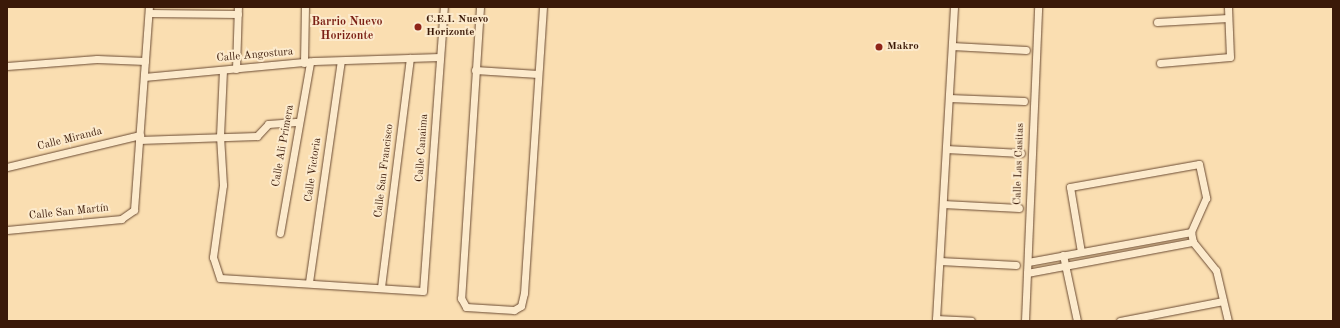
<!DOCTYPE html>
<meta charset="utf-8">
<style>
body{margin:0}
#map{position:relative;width:1340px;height:328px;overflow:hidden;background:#fadeb1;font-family:"Old Standard TT",serif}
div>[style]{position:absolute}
.roads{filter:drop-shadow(0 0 1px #6a4a32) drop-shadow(0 0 1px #6a4a32)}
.minor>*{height:7px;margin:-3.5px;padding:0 3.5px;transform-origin:3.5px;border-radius:3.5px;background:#fceacc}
.dots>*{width:11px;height:11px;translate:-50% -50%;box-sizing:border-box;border:2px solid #fceacc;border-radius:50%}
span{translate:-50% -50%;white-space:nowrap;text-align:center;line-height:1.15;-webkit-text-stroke:4px #fceacc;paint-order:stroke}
.poi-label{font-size:11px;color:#3a1908;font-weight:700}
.left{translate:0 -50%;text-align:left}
.street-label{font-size:11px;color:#3a1908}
.neighbourhood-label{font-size:12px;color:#7a1f14;font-weight:700}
.frame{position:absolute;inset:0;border:8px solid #3a1908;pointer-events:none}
</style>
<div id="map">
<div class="roads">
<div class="minor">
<i style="left:480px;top:7px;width:292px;rotate:93.7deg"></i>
<i style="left:461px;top:298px;width:10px;rotate:61deg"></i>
<i style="left:466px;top:307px;width:48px;rotate:3.6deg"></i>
<i style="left:514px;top:310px;width:8px;rotate:-30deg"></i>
<i style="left:521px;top:306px;width:13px;rotate:-77deg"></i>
<i style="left:524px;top:293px;width:287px;rotate:-86.2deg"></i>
<i style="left:954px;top:7px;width:313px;rotate:93.3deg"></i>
<i style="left:936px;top:319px;width:35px;rotate:3deg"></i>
<i style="left:149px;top:13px;width:89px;rotate:0.6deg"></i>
<i style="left:1157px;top:22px;width:71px;rotate:-3.2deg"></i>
<i style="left:952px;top:46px;width:74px;rotate:3.1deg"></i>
<i style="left:304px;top:63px;width:56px;rotate:-89deg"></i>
<i style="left:1160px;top:63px;width:70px;rotate:-4.9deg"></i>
<i style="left:1230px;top:57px;width:50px;rotate:-92.3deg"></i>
<i style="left:7px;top:66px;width:90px;rotate:-4.4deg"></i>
<i style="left:97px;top:59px;width:48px;rotate:2.4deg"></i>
<i style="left:236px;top:69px;width:62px;rotate:-88.2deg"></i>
<i style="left:223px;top:70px;width:66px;rotate:92.6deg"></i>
<i style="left:220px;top:136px;width:49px;rotate:86.5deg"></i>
<i style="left:223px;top:185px;width:73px;rotate:97.9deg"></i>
<i style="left:213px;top:257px;width:22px;rotate:72deg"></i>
<i style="left:220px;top:278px;width:203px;rotate:3.7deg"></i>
<i style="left:423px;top:291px;width:285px;rotate:-85.8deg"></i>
<i style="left:475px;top:70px;width:63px;rotate:3.6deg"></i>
<i style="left:144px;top:77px;width:171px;rotate:-5.4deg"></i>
<i style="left:314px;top:61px;width:126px;rotate:-1.8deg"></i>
<i style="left:949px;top:98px;width:75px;rotate:2.3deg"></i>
<i style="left:139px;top:140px;width:118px;rotate:-1.9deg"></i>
<i style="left:257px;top:136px;width:16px;rotate:-47deg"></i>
<i style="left:268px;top:124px;width:31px;rotate:-4deg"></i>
<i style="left:946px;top:149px;width:75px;rotate:3.1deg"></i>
<i style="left:7px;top:167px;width:137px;rotate:-13.5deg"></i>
<i style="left:943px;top:204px;width:76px;rotate:3deg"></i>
<i style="left:7px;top:230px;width:115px;rotate:-5.5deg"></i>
<i style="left:121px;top:219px;width:16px;rotate:-35deg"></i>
<i style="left:134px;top:210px;width:204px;rotate:-85.8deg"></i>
<i style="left:280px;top:233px;width:174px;rotate:-80deg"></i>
<i style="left:1081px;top:252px;width:66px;rotate:-99.6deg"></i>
<i style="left:1070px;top:187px;width:131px;rotate:-10.1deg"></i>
<i style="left:1199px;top:164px;width:35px;rotate:78deg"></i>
<i style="left:1206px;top:198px;width:37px;rotate:114deg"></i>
<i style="left:1191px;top:232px;width:10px;rotate:79deg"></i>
<i style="left:1193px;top:242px;width:36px;rotate:51deg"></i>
<i style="left:1216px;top:270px;width:52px;rotate:76.8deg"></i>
<i style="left:1063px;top:255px;width:67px;rotate:78deg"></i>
<i style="left:940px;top:261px;width:76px;rotate:3deg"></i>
<i style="left:1028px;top:262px;width:166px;rotate:-10.4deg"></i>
<i style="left:1027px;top:273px;width:169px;rotate:-10.6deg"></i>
<i style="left:309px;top:282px;width:223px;rotate:-81.8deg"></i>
<i style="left:381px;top:287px;width:231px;rotate:-82.8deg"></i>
<i style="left:1025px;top:321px;width:314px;rotate:-87.6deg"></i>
<i style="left:1120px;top:321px;width:105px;rotate:-11deg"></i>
</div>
</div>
<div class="dots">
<i style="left:418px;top:27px;background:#8f2418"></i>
<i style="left:879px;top:47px;background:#8f2418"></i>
</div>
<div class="poi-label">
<span class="left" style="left:426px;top:27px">C.E.I. Nuevo<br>Horizonte</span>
<span class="left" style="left:887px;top:47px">Makro</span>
</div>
<div class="street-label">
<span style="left:255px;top:56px;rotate:-5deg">Calle Angostura</span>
<span style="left:70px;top:140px;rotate:-14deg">Calle Miranda</span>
<span style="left:284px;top:146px;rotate:-80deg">Calle Ali Primera</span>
<span style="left:423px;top:148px;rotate:-86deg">Calle Canaima</span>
<span style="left:1020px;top:164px;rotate:-88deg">Calle Las Casitas</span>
<span style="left:314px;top:170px;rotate:-82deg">Calle Victoria</span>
<span style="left:385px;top:171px;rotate:-83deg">Calle San Francisco</span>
<span style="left:69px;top:213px;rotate:-6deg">Calle San Martín</span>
</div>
<div class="neighbourhood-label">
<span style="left:347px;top:30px">Barrio Nuevo<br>Horizonte</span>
</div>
<div class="frame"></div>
</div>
